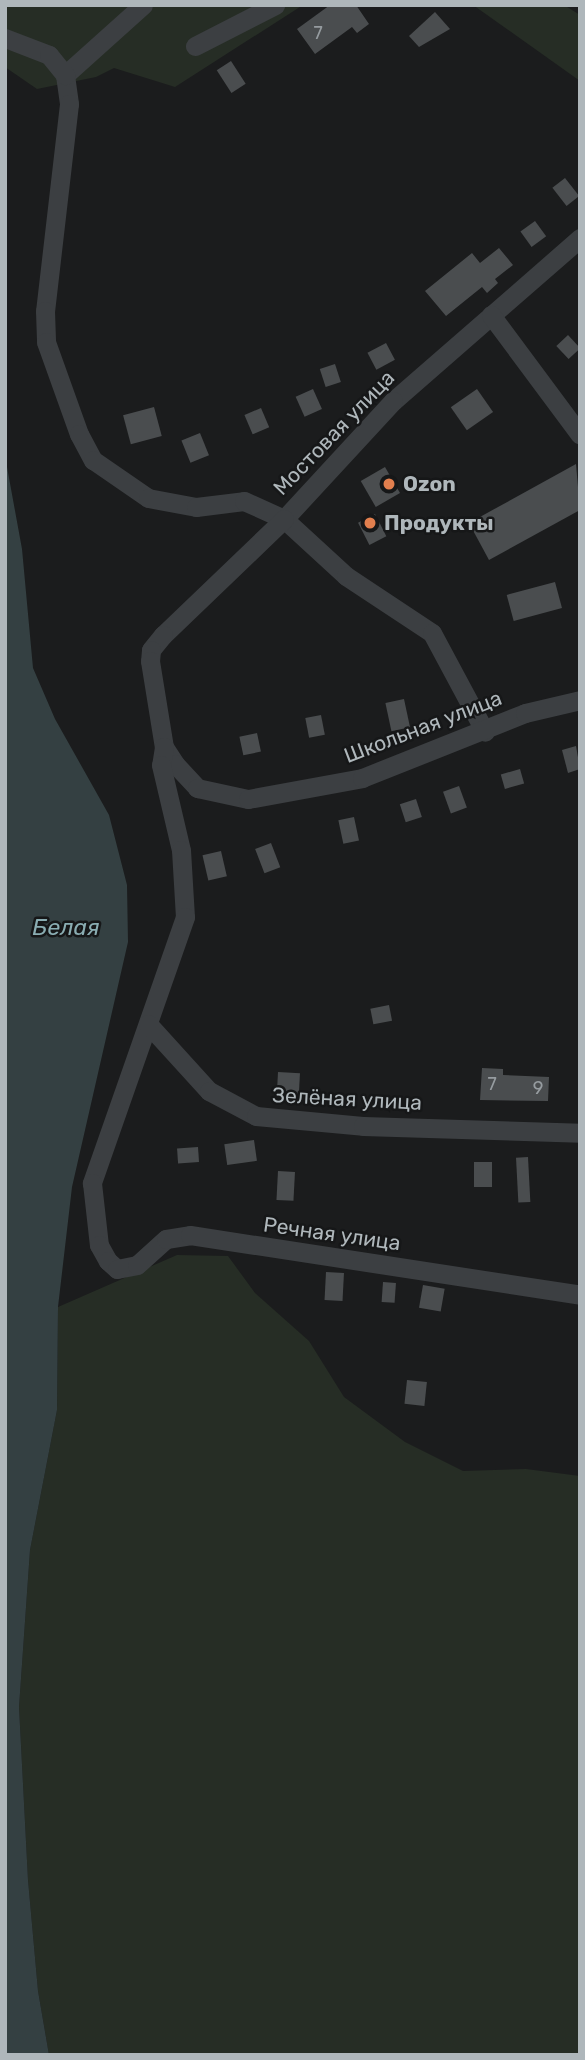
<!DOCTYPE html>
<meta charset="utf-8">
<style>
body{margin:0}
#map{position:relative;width:585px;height:2060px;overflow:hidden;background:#1b1c1d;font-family:Rubik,sans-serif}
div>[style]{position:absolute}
.green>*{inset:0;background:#262d25}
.water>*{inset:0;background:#344042}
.building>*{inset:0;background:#4a4d4f;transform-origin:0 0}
.minor>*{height:19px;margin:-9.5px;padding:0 9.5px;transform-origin:9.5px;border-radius:9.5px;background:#3c3f42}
.dots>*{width:19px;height:19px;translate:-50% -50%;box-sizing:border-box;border:4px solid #161718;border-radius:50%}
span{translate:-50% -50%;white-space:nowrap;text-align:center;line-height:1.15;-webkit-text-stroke:5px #161718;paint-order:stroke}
.number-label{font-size:18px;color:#969ca0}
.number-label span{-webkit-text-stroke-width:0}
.street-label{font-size:21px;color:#afb7bb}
.poi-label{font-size:21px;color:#afb7bb;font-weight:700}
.left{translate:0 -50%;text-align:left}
.water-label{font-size:23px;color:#8aadb2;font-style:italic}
.frame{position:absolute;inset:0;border:7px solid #afb7bb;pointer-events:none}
</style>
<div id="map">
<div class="green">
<i style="clip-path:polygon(5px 5px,303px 5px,175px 87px,114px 68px,96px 77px,37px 89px,5px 67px)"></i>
<i style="clip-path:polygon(473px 5px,564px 5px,580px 15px,580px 81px)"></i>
<i style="clip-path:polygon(177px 1255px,228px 1256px,255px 1293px,309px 1341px,344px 1397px,405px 1442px,463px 1471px,526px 1469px,580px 1476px,580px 2055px,49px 2055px,38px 1991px,28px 1880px,19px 1707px,30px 1550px,57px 1410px,58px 1307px)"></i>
</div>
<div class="water">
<i style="clip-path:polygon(5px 456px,22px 549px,33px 668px,55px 719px,109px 815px,127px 885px,128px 942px,72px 1187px,58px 1307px,57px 1410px,30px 1550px,19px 1707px,28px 1880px,38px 1991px,49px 2055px,5px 2055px)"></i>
</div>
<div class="building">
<i style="clip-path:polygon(330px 5px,356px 5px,369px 24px,357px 33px,352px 27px,315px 54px,297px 29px)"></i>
<i style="clip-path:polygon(435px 12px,450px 29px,419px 47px,409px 36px)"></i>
<i style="left:231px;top:61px;width:27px;height:17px;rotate:57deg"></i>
<i style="left:565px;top:178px;width:23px;height:16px;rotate:52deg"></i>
<i style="left:535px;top:221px;width:19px;height:18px;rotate:54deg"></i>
<i style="clip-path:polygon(499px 248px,513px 265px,495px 279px,498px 283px,487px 293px,482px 287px,446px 316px,425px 291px,472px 253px,480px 263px)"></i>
<i style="left:568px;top:335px;width:18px;height:16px;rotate:47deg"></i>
<i style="left:386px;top:343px;width:19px;height:21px;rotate:62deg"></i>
<i style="left:335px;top:364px;width:19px;height:16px;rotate:72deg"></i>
<i style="left:313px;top:389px;width:22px;height:19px;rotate:66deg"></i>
<i style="left:477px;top:389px;width:28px;height:32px;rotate:55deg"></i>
<i style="left:154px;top:407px;width:30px;height:32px;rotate:75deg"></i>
<i style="left:261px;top:408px;width:21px;height:18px;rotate:67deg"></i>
<i style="left:200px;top:433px;width:24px;height:20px;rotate:68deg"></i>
<i style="clip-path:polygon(576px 464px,580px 510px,489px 560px,469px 523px)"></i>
<i style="left:385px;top:467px;width:30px;height:28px;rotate:60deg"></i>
<i style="left:375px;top:514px;width:25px;height:19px;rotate:63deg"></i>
<i style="left:555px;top:582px;width:27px;height:50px;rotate:75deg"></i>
<i style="left:404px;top:699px;width:29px;height:19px;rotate:78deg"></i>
<i style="left:321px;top:715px;width:20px;height:16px;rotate:79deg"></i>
<i style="left:257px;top:733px;width:19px;height:18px;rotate:78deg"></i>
<i style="clip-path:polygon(576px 746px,580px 769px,568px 773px,562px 750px)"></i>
<i style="left:520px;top:769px;width:15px;height:20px;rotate:74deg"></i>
<i style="left:459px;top:786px;width:23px;height:17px;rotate:70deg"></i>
<i style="left:416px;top:799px;width:19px;height:17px;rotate:72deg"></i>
<i style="left:354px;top:817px;width:24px;height:16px;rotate:78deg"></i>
<i style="left:271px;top:843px;width:26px;height:17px;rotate:69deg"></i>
<i style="left:221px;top:851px;width:26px;height:19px;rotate:77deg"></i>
<i style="left:389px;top:1005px;width:16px;height:19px;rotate:79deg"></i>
<i style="clip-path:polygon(482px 1068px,503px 1069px,503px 1075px,549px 1077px,548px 1101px,480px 1100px)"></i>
<i style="left:278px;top:1072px;width:22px;height:24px;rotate:3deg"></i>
<i style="left:254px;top:1140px;width:21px;height:30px;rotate:82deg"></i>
<i style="left:198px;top:1147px;width:15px;height:21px;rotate:86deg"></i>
<i style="left:528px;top:1157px;width:45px;height:12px;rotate:87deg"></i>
<i style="left:474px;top:1162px;width:18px;height:25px"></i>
<i style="left:278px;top:1171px;width:17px;height:29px;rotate:3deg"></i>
<i style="left:326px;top:1272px;width:18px;height:28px;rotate:3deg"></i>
<i style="left:383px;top:1282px;width:13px;height:20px;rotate:4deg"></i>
<i style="left:423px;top:1285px;width:22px;height:23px;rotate:10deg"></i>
<i style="left:407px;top:1380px;width:20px;height:24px;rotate:6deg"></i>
</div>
<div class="minor">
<i style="left:143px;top:5px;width:105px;rotate:138.1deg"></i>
<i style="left:65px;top:75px;width:29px;rotate:82deg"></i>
<i style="left:69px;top:104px;width:208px;rotate:96.6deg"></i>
<i style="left:45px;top:311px;width:31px;rotate:88deg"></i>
<i style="left:46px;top:342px;width:98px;rotate:70.3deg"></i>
<i style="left:79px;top:434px;width:30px;rotate:62deg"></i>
<i style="left:93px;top:460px;width:67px;rotate:34.6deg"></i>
<i style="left:148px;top:498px;width:49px;rotate:10.6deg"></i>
<i style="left:196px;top:507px;width:48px;rotate:-7.1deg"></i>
<i style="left:244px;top:501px;width:44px;rotate:24.2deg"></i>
<i style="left:284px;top:519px;width:84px;rotate:42.6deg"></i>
<i style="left:346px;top:576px;width:103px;rotate:33.5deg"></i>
<i style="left:432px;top:633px;width:112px;rotate:61.8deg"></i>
<i style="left:5px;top:38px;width:47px;rotate:21.1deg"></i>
<i style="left:49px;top:55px;width:26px;rotate:51deg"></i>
<i style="left:195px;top:46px;width:90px;rotate:-27.1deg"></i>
<i style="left:580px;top:238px;width:248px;rotate:138.9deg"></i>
<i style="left:393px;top:401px;width:161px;rotate:132.7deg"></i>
<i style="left:284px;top:519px;width:168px;rotate:136.2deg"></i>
<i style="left:163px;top:635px;width:19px;rotate:129deg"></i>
<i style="left:151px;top:650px;width:11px;rotate:95deg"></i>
<i style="left:150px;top:661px;width:87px;rotate:80.8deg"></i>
<i style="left:164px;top:747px;width:20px;rotate:57deg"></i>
<i style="left:175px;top:764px;width:33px;rotate:47deg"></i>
<i style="left:197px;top:788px;width:52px;rotate:12.2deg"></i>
<i style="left:248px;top:799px;width:116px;rotate:-10.4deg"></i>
<i style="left:362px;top:778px;width:175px;rotate:-21.7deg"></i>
<i style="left:525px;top:713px;width:57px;rotate:-13.3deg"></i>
<i style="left:491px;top:315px;width:149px;rotate:53.4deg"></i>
<i style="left:164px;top:747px;width:18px;rotate:99deg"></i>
<i style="left:161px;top:765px;width:87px;rotate:76.8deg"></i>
<i style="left:181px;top:850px;width:67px;rotate:86.6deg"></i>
<i style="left:185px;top:917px;width:282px;rotate:109.3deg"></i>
<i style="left:92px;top:1183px;width:62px;rotate:83.6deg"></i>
<i style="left:99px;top:1245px;width:18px;rotate:61deg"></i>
<i style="left:108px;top:1261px;width:12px;rotate:42deg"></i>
<i style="left:117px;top:1269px;width:20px;rotate:-11deg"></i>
<i style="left:137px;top:1265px;width:39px;rotate:-42deg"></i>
<i style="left:166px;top:1239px;width:24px;rotate:-9deg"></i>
<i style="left:190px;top:1235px;width:395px;rotate:8.7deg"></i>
<i style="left:148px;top:1024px;width:91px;rotate:47.7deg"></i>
<i style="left:209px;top:1091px;width:53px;rotate:28deg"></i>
<i style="left:256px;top:1116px;width:107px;rotate:5.3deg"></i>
<i style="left:363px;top:1126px;width:217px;rotate:1.8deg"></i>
</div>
<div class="dots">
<i style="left:389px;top:484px;background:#e27f4e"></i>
<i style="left:370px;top:523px;background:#e27f4e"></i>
</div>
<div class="number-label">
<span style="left:318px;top:33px">7</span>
<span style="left:492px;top:1084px">7</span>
<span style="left:538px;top:1088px">9</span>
</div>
<div class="street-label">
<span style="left:334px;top:433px;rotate:-46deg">Мостовая улица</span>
<span style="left:423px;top:727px;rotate:-21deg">Школьная улица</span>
<span style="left:347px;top:1099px;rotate:3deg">Зелёная улица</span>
<span style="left:332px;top:1234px;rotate:8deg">Речная улица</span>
</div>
<div class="poi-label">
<span class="left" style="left:403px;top:484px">Ozon</span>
<span class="left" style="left:384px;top:523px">Продукты</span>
</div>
<div class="water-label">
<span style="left:66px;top:927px">Белая</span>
</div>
<div class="frame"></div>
</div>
